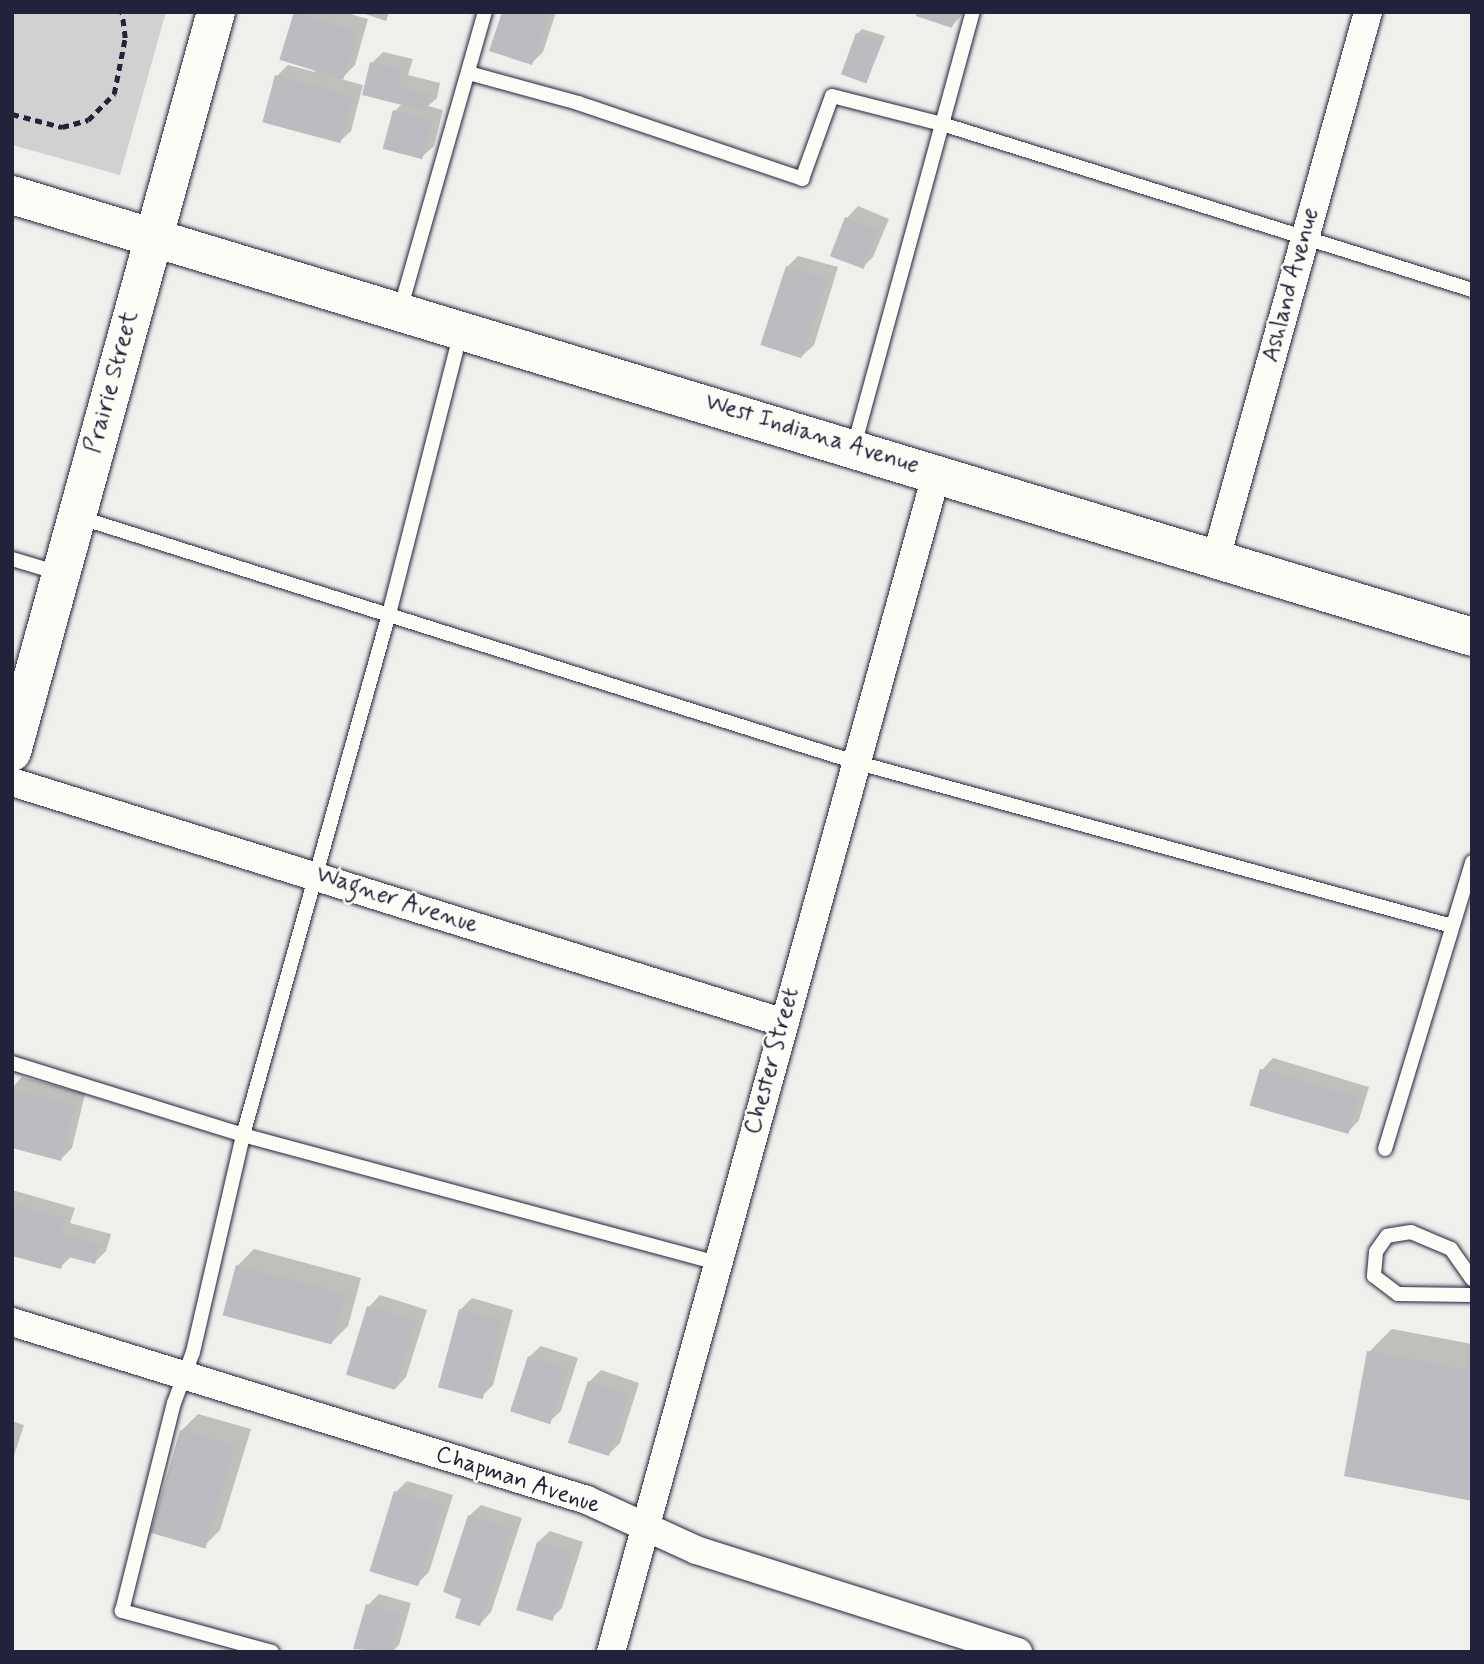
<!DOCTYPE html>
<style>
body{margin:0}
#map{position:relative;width:1484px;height:1664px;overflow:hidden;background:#f0efec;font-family:Mynerve,sans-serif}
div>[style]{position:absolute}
.green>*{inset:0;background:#d2d1d1}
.shadow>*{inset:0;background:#0003}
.building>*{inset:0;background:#bcbcc0;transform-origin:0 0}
.path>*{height:4.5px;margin-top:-2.25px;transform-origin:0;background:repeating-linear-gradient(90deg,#22223b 0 7px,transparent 0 12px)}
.roads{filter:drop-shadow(0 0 2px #22223b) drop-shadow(0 0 2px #22223b)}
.lane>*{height:14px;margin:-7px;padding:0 7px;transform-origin:7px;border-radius:7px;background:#fdfcf7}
.street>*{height:28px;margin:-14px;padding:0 14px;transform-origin:14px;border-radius:14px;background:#fdfcf7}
.secondary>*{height:38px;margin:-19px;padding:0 19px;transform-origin:19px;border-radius:19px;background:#fdfcf7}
span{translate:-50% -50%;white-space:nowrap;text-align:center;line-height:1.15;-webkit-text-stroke:5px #fdfcf7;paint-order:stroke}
.street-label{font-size:24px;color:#22223b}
.frame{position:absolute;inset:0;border:14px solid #22223b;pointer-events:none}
</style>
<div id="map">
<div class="green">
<i style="clip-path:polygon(12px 12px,166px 12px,120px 175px,12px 145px)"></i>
</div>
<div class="shadow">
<i style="clip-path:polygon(343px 12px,368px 19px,355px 65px,341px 79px,363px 85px,351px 131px,339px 142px,277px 76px,288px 65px,315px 72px,296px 12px)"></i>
<i style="clip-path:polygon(503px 12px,556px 12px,543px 52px,532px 63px)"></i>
<i style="clip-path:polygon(919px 12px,964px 12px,952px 26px)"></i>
<i style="clip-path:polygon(862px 29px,885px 36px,867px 81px,857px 34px)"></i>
<i style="clip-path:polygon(383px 52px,413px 59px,408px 75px,440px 83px,437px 98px,428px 106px,443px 110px,434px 146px,422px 157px,395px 111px,403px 103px,372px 63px)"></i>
<i style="clip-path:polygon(858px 206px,889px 219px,873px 257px,862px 268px,847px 218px)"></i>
<i style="clip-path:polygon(798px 256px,838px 267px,814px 345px,802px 356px,787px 267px)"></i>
<i style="clip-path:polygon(1273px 1058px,1369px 1087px,1359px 1120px,1348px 1132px,1262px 1070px)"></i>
<i style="clip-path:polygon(22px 1077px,85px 1094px,72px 1148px,61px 1159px,12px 1147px,12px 1088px)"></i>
<i style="clip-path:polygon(12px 1190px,75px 1208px,70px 1223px,111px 1234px,106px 1251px,95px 1262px,72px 1256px,60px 1267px,12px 1254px)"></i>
<i style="clip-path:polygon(254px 1249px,361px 1278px,348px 1326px,331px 1343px,237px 1266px)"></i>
<i style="clip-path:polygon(380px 1295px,427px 1310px,406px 1377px,395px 1389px,369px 1307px)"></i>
<i style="clip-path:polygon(472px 1298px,513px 1310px,493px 1385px,482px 1396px,460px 1310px)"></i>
<i style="clip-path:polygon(1392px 1329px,1472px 1344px,1472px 1499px,1369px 1352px)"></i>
<i style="clip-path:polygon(541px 1346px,578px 1358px,561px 1411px,549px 1422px,529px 1357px)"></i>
<i style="clip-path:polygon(601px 1370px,639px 1383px,620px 1443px,609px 1454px,589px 1382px)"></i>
<i style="clip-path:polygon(198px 1414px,251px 1429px,220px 1530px,203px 1547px,181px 1431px)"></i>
<i style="clip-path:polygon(12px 1421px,24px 1425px,12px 1462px)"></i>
<i style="clip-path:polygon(407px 1481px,453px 1495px,429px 1572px,418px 1583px,396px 1492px)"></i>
<i style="clip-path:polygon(481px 1505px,522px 1518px,491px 1612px,480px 1624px,463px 1598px,469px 1516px)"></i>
<i style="clip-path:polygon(550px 1531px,583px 1542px,562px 1608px,551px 1619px,538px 1542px)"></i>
<i style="clip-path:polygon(379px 1594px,411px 1603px,399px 1645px,392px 1652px,355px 1647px,368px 1605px)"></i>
</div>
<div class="building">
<i style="left:294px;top:12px;width:67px;height:50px;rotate:17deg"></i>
<i style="clip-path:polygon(359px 12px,389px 12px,386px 21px)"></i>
<i style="clip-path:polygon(502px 12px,550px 12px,532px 65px,489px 51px)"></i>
<i style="clip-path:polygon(917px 12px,957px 12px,952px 28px,916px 16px)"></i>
<i style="left:856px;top:33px;width:27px;height:44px;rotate:20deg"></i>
<i style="clip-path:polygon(370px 62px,402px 70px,398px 87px,430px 94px,426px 111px,362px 95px)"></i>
<i style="left:275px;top:75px;width:81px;height:49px;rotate:15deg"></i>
<i style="left:393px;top:110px;width:41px;height:40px;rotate:15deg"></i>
<i style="left:845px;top:217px;width:36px;height:42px;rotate:21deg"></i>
<i style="left:786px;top:266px;width:43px;height:83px;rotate:18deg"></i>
<i style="left:1260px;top:1069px;width:103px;height:38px;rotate:16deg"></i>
<i style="clip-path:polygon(12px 1089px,75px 1105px,61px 1161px,12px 1148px)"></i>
<i style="clip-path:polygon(12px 1204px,64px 1219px,60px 1234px,101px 1245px,95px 1264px,65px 1256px,61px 1269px,12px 1256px)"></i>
<i style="left:236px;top:1265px;width:113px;height:52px;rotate:15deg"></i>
<i style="left:367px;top:1306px;width:51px;height:72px;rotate:17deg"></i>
<i style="left:459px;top:1309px;width:46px;height:81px;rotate:15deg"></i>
<i style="clip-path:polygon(1367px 1351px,1472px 1371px,1472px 1501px,1344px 1476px)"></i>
<i style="left:528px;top:1356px;width:42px;height:58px;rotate:18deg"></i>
<i style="left:588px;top:1381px;width:43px;height:65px;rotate:18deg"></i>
<i style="left:180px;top:1430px;width:57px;height:107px;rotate:16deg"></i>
<i style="left:394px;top:1491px;width:51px;height:84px;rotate:17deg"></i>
<i style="clip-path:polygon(468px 1515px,512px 1529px,480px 1626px,455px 1618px,461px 1599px,443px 1592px)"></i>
<i style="left:537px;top:1542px;width:38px;height:71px;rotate:17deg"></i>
<i style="clip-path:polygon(366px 1604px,401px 1615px,390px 1652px,353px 1649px)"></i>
</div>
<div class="path">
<i style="left:12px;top:114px;width:52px;rotate:14.6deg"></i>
<i style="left:62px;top:127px;width:27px;rotate:-15deg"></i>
<i style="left:88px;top:120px;width:37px;rotate:-45deg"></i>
<i style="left:114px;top:94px;width:57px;rotate:-78.9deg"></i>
<i style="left:125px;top:38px;width:26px;rotate:-97deg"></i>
</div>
<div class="roads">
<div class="lane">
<i style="left:469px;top:73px;width:113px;rotate:15.4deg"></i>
<i style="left:578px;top:103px;width:237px;rotate:18.7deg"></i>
<i style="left:802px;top:179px;width:88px;rotate:-70.1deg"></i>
<i style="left:832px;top:96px;width:114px;rotate:14.3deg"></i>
<i style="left:942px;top:124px;width:555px;rotate:17.39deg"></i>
<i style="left:400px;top:310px;width:310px;rotate:-74.1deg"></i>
<i style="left:854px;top:446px;width:450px;rotate:-74.7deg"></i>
<i style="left:78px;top:517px;width:815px;rotate:17.5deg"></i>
<i style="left:855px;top:762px;width:619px;rotate:15.36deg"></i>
<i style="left:12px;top:559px;width:49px;rotate:16.6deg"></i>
<i style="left:12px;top:1063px;width:242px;rotate:17.3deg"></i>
<i style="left:243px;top:1135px;width:492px;rotate:15.1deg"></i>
<i style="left:1385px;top:1149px;width:300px;rotate:-73.1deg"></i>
<i style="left:1472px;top:1279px;width:37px;rotate:-125deg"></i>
<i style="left:1451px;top:1249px;width:43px;rotate:-157deg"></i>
<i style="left:1411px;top:1232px;width:24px;rotate:171deg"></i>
<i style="left:1387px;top:1236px;width:19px;rotate:125deg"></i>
<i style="left:1376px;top:1252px;width:24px;rotate:95deg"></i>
<i style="left:1374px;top:1276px;width:30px;rotate:37deg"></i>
<i style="left:1398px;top:1294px;width:74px;rotate:0.8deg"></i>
<i style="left:272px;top:1652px;width:156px;rotate:-164.7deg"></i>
<i style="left:122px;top:1611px;width:214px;rotate:-76deg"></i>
<i style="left:174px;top:1403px;width:54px;rotate:-69.6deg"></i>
<i style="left:193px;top:1352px;width:223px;rotate:-77deg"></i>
<i style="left:243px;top:1135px;width:541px;rotate:-74.35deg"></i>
<i style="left:389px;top:614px;width:291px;rotate:-75.7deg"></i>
</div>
<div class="street">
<i style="left:1216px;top:558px;width:567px;rotate:-74.44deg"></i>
<i style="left:12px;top:782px;width:806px;rotate:17.33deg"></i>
<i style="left:12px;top:1322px;width:602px;rotate:17.2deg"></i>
<i style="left:587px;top:1500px;width:120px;rotate:24.6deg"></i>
<i style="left:696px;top:1550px;width:338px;rotate:17.6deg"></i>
<i style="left:611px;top:1652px;width:1224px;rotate:-74.56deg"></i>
</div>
<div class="secondary">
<i style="left:12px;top:195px;width:1525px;rotate:16.84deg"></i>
<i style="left:12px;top:752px;width:768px;rotate:-74.59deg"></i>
</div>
</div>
<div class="street-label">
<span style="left:1291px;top:285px;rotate:-75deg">Ashland Avenue</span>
<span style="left:112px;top:382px;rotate:-75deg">Prairie Street</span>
<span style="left:812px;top:434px;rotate:17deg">West Indiana Avenue</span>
<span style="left:397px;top:900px;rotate:18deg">Wagner Avenue</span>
<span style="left:772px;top:1061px;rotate:-75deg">Chester Street</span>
<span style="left:518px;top:1480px;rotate:18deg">Chapman Avenue</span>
</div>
<div class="frame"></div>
</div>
